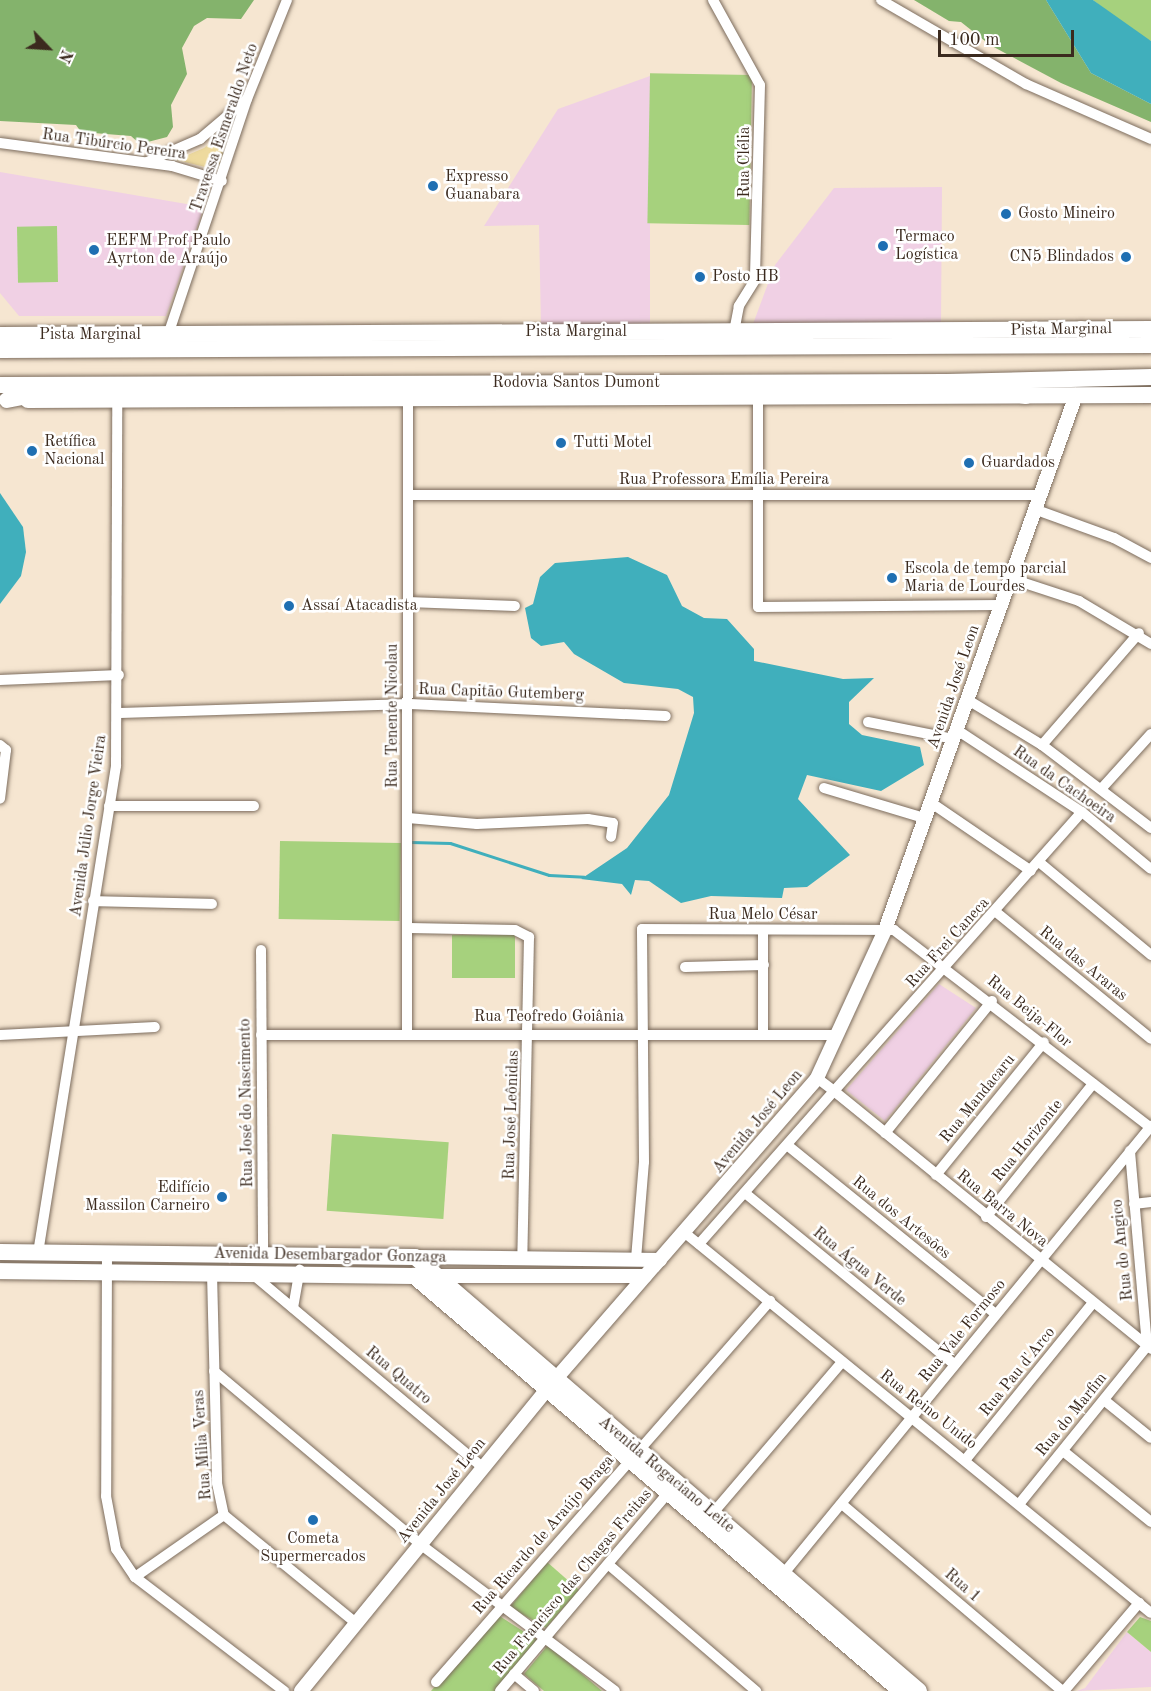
<!DOCTYPE html>
<meta charset="utf-8">
<style>
body{margin:0}
#map{position:relative;width:1151px;height:1691px;overflow:hidden;background:#f6e6d1;font-family:"Old Standard TT",serif}
div>[style]{position:absolute}
.built>*{inset:0;background:#f0d0e4}
.green>*{inset:0;background:#a6d17d;transform-origin:0 0}
.forest>*{inset:0;background:#84b36c}
.sand>*{inset:0;background:#eeda9e}
.water>*{inset:0;background:#40afbc}
.stream>*{height:3px;margin:-1.5px;padding:0 1.5px;transform-origin:1.5px;border-radius:1.5px;background:#40afbc}
.roads{filter:drop-shadow(0 0 2px #7c6c5d) drop-shadow(0 0 2px #7c6c5d)}
.minor>*{height:10px;margin:-5px;padding:0 5px;transform-origin:5px;border-radius:5px;background:#fff}
.secondary>*{height:14px;margin:-7px;padding:0 7px;transform-origin:7px;border-radius:7px;background:#fff}
.primary>*{height:16px;margin:-8px;padding:0 8px;transform-origin:8px;border-radius:8px;background:#fff}
.trunk>*{height:16px;margin:-8px;padding:0 8px;transform-origin:8px;border-radius:8px;background:#fff}
.dots>*{width:16px;height:16px;translate:-50% -50%;box-sizing:border-box;border:3px solid #fff;border-radius:50%}
span{translate:-50% -50%;white-space:nowrap;text-align:center;line-height:1.15;-webkit-text-stroke:5px #fff;paint-order:stroke}
.street-label{font-size:16px;color:#3b2a1e}
.poi-label{font-size:16px;color:#3b2a1e}
.left{translate:0 -50%;text-align:left}
.right{translate:-100% -50%;text-align:right}
.north{position:absolute;left:18px;top:18px;width:60px;height:60px;-webkit-text-stroke:4px #fff;paint-order:stroke;rotate:115deg;font-size:16px;font-weight:700;line-height:24px;text-align:center;color:#3b2a1e}
.north::after{content:'';display:block;margin:auto;width:21px;height:27px;background:#3b2a1e;clip-path:polygon(50% 0,100% 100%,50% 72%,0 100%)}
.scale{position:absolute;left:938px;top:30px;width:136px;height:27px;box-sizing:border-box;border:3px solid #3b2a1e;border-top:0;padding-left:8px;font-size:18px;line-height:21px;white-space:nowrap;color:#3b2a1e;-webkit-text-stroke:4px #fff;paint-order:stroke}
</style>
<div id="map">
<div class="built">
<i style="clip-path:polygon(650px 76px,650px 328px,541px 327px,539px 225px,484px 226px,558px 109px)"></i>
<i style="clip-path:polygon(0 172px,204px 207px,166px 316px,19px 316px,0 293px)"></i>
<i style="clip-path:polygon(942px 187px,941px 322px,753px 324px,775px 265px,834px 188px)"></i>
<i style="clip-path:polygon(939px 984px,976px 1008px,885px 1121px,846px 1090px)"></i>
<i style="clip-path:polygon(1127px 1632px,1151px 1652px,1151px 1687px,1077px 1691px,1085px 1688px)"></i>
</div>
<div class="green">
<i style="clip-path:polygon(1093px 0,1151px 0,1151px 41px,1138px 36px)"></i>
<i style="left:752px;top:75px;width:150px;height:102px;rotate:91deg"></i>
<i style="left:57px;top:226px;width:56px;height:40px;rotate:89deg"></i>
<i style="left:280px;top:841px;width:121px;height:78px;rotate:1deg"></i>
<i style="left:452px;top:935px;width:63px;height:43px"></i>
<i style="left:332px;top:1134px;width:117px;height:77px;rotate:4deg"></i>
<i style="clip-path:polygon(547px 1562px,579px 1590px,546px 1628px,510px 1607px)"></i>
<i style="clip-path:polygon(498px 1615px,537px 1640px,495px 1691px,431px 1691px)"></i>
<i style="clip-path:polygon(1140px 1617px,1151px 1621px,1151px 1652px,1127px 1632px)"></i>
<i style="clip-path:polygon(548px 1645px,602px 1691px,544px 1691px,524px 1674px)"></i>
</div>
<div class="forest">
<i style="clip-path:polygon(0 0,254px 0,241px 19px,207px 18px,194px 26px,182px 48px,187px 74px,171px 105px,173px 127px,167px 137px,140px 144px,131px 136px,81px 132px,76px 125px,0 121px)"></i>
<i style="clip-path:polygon(914px 0,1046px 0,1091px 73px,1151px 104px,1151px 122px,1061px 83px,990px 45px,961px 22px,949px 21px)"></i>
</div>
<div class="sand">
<i style="clip-path:polygon(232px 126px,218px 170px,176px 160px,204px 148px)"></i>
</div>
<div class="water">
<i style="clip-path:polygon(1046px 0,1093px 0,1151px 41px,1151px 104px,1091px 73px)"></i>
<i style="clip-path:polygon(0 493px,23px 527px,26px 552px,21px 576px,0 604px)"></i>
<i style="clip-path:polygon(628px 557px,667px 575px,682px 606px,704px 618px,727px 619px,754px 649px,754px 661px,843px 679px,874px 678px,849px 702px,849px 724px,862px 735px,920px 747px,924px 765px,881px 791px,807px 775px,798px 799px,850px 855px,807px 887px,784px 888px,782px 898px,711px 896px,681px 903px,649px 881px,635px 880px,631px 895px,622px 884px,581px 879px,627px 848px,669px 795px,694px 713px,693px 697px,678px 689px,624px 683px,574px 654px,564px 642px,541px 646px,531px 638px,525px 608px,533px 604px,540px 577px,555px 563px)"></i>
</div>
<div class="stream">
<i style="left:410px;top:842px;width:40px;rotate:1.4deg"></i>
<i style="left:450px;top:843px;width:104px;rotate:17.9deg"></i>
<i style="left:549px;top:875px;width:35px;rotate:3deg"></i>
</div>
<div class="roads">
<div class="minor">
<i style="left:713px;top:0;width:97px;rotate:61.1deg"></i>
<i style="left:760px;top:85px;width:195px;rotate:91.5deg"></i>
<i style="left:755px;top:280px;width:31px;rotate:122deg"></i>
<i style="left:739px;top:306px;width:26px;rotate:101deg"></i>
<i style="left:881px;top:0;width:168px;rotate:30.1deg"></i>
<i style="left:1026px;top:84px;width:137px;rotate:23.7deg"></i>
<i style="left:0;top:143px;width:174px;rotate:7.6deg"></i>
<i style="left:172px;top:166px;width:52px;rotate:16.7deg"></i>
<i style="left:147px;top:162px;width:58px;rotate:-23.5deg"></i>
<i style="left:200px;top:139px;width:59px;rotate:-40.2deg"></i>
<i style="left:168px;top:335px;width:249px;rotate:-71.5deg"></i>
<i style="left:247px;top:99px;width:107px;rotate:-68deg"></i>
<i style="left:758px;top:396px;width:211px;rotate:90deg"></i>
<i style="left:758px;top:607px;width:242px;rotate:-0.5deg"></i>
<i style="left:409px;top:495px;width:630px"></i>
<i style="left:1034px;top:509px;width:85px;rotate:19.9deg"></i>
<i style="left:1114px;top:538px;width:42px;rotate:28.4deg"></i>
<i style="left:1009px;top:578px;width:74px;rotate:18.2deg"></i>
<i style="left:1079px;top:601px;width:84px;rotate:30.8deg"></i>
<i style="left:408px;top:602px;width:107px;rotate:2.1deg"></i>
<i style="left:0;top:680px;width:119px;rotate:-2.4deg"></i>
<i style="left:968px;top:700px;width:87px;rotate:31.3deg"></i>
<i style="left:1042px;top:745px;width:137px;rotate:37.3deg"></i>
<i style="left:120px;top:713px;width:290px;rotate:-1.8deg"></i>
<i style="left:410px;top:704px;width:256px;rotate:2.7deg"></i>
<i style="left:868px;top:722px;width:88px;rotate:11.2deg"></i>
<i style="left:957px;top:730px;width:149px;rotate:33.3deg"></i>
<i style="left:1082px;top:812px;width:89px;rotate:39.6deg"></i>
<i style="left:0;top:745px;width:8px;rotate:40deg"></i>
<i style="left:6px;top:750px;width:49px;rotate:97deg"></i>
<i style="left:1042px;top:745px;width:148px;rotate:-49.1deg"></i>
<i style="left:824px;top:788px;width:104px;rotate:16.7deg"></i>
<i style="left:1102px;top:788px;width:73px;rotate:-47.8deg"></i>
<i style="left:930px;top:802px;width:122px;rotate:34.3deg"></i>
<i style="left:109px;top:806px;width:145px"></i>
<i style="left:408px;top:818px;width:69px;rotate:5deg"></i>
<i style="left:477px;top:824px;width:111px;rotate:-2.6deg"></i>
<i style="left:588px;top:819px;width:25px;rotate:9deg"></i>
<i style="left:613px;top:823px;width:14px;rotate:98deg"></i>
<i style="left:1039px;top:862px;width:146px;rotate:39.7deg"></i>
<i style="left:93px;top:901px;width:119px;rotate:1.4deg"></i>
<i style="left:996px;top:912px;width:200px;rotate:39.3deg"></i>
<i style="left:409px;top:928px;width:106px;rotate:1.1deg"></i>
<i style="left:515px;top:930px;width:16px;rotate:27deg"></i>
<i style="left:529px;top:937px;width:321px;rotate:91.2deg"></i>
<i style="left:261px;top:950px;width:305px;rotate:89.6deg"></i>
<i style="left:685px;top:967px;width:79px;rotate:-1.5deg"></i>
<i style="left:763px;top:1032px;width:102px;rotate:-90deg"></i>
<i style="left:407px;top:1033px;width:634px;rotate:-89.91deg"></i>
<i style="left:0;top:1035px;width:155px;rotate:-3deg"></i>
<i style="left:261px;top:1035px;width:576px"></i>
<i style="left:817px;top:1078px;width:21px;rotate:37deg"></i>
<i style="left:834px;top:1091px;width:373px;rotate:-48.4deg"></i>
<i style="left:885px;top:1133px;width:170px;rotate:-51deg"></i>
<i style="left:787px;top:1145px;width:269px;rotate:39deg"></i>
<i style="left:936px;top:1175px;width:171px;rotate:-50.9deg"></i>
<i style="left:745px;top:1193px;width:271px;rotate:39.3deg"></i>
<i style="left:1134px;top:1204px;width:17px;rotate:-7deg"></i>
<i style="left:986px;top:1217px;width:171px;rotate:-51.2deg"></i>
<i style="left:685px;top:1233px;width:601px;rotate:39.2deg"></i>
<i style="left:699px;top:1244px;width:204px;rotate:-48.6deg"></i>
<i style="left:834px;top:1091px;width:409px;rotate:39.1deg"></i>
<i style="left:38px;top:1253px;width:493px;rotate:-80.9deg"></i>
<i style="left:116px;top:766px;width:366px;rotate:-89.8deg"></i>
<i style="left:107px;top:1254px;width:242px;rotate:90.2deg"></i>
<i style="left:106px;top:1496px;width:54px;rotate:79.3deg"></i>
<i style="left:116px;top:1549px;width:34px;rotate:56deg"></i>
<i style="left:135px;top:1577px;width:188px;rotate:37.4deg"></i>
<i style="left:636px;top:1259px;width:97px;rotate:-85.3deg"></i>
<i style="left:644px;top:1162px;width:233px;rotate:-90.5deg"></i>
<i style="left:642px;top:929px;width:252px;rotate:0.2deg"></i>
<i style="left:894px;top:930px;width:323px;rotate:37.6deg"></i>
<i style="left:212px;top:1273px;width:210px;rotate:88.6deg"></i>
<i style="left:217px;top:1483px;width:33px;rotate:78deg"></i>
<i style="left:224px;top:1515px;width:172px;rotate:39.3deg"></i>
<i style="left:251px;top:1273px;width:302px;rotate:40deg"></i>
<i style="left:293px;top:1308px;width:39px;rotate:-80deg"></i>
<i style="left:214px;top:1371px;width:269px;rotate:40deg"></i>
<i style="left:420px;top:1544px;width:244px;rotate:37deg"></i>
<i style="left:1104px;top:1400px;width:60px;rotate:39deg"></i>
<i style="left:1063px;top:1451px;width:113px;rotate:38.9deg"></i>
<i style="left:966px;top:1459px;width:201px;rotate:-50.9deg"></i>
<i style="left:1020px;top:1503px;width:202px;rotate:-51deg"></i>
<i style="left:1147px;top:1346px;width:196px;rotate:-95deg"></i>
<i style="left:843px;top:1505px;width:287px;rotate:40.3deg"></i>
<i style="left:713px;top:1513px;width:199px;rotate:-49.5deg"></i>
<i style="left:609px;top:1565px;width:194px;rotate:40.6deg"></i>
<i style="left:135px;top:1577px;width:108px;rotate:-34.9deg"></i>
<i style="left:780px;top:1578px;width:585px;rotate:-50.62deg"></i>
<i style="left:514px;top:1674px;width:26px;rotate:40deg"></i>
<i style="left:436px;top:1682px;width:507px;rotate:-48.76deg"></i>
<i style="left:500px;top:1691px;width:261px;rotate:-49.7deg"></i>
<i style="left:1064px;top:1691px;width:116px;rotate:-49.6deg"></i>
</div>
<div class="secondary">
<i style="left:415px;top:1257px;width:245px;rotate:0.7deg"></i>
<i style="left:435px;top:1276px;width:210px"></i>
<i style="left:301px;top:1691px;width:390px;rotate:-50.8deg"></i>
<i style="left:547px;top:1389px;width:412px;rotate:-49deg"></i>
<i style="left:817px;top:1078px;width:163px;rotate:-65.3deg"></i>
<i style="left:885px;top:930px;width:568px;rotate:-70.35deg"></i>
</div>
<div class="primary">
<i style="left:0;top:335px;width:1151px;rotate:-0.3deg"></i>
<i style="left:28px;top:400px;width:1123px;rotate:-0.26deg"></i>
<i style="left:0;top:1252px;width:415px;rotate:0.7deg"></i>
<i style="left:415px;top:1257px;width:665px;rotate:40.73deg"></i>
<i style="left:0;top:1271px;width:425px;rotate:0.7deg"></i>
<i style="left:414px;top:1276px;width:640px;rotate:40.44deg"></i>
</div>
<div class="trunk">
<i style="left:1081px;top:329px;width:41px;rotate:12.7deg"></i>
<i style="left:763px;top:332px;width:43px;rotate:9.5deg"></i>
<i style="left:0;top:350px;width:1151px;rotate:-0.25deg"></i>
<i style="left:0;top:385px;width:947px;rotate:-0.18deg"></i>
<i style="left:947px;top:382px;width:204px;rotate:-1.4deg"></i>
<i style="left:974px;top:387px;width:53px;rotate:9.8deg"></i>
<i style="left:7px;top:400px;width:38px;rotate:-11deg"></i>
</div>
</div>
<div class="dots">
<i style="left:433px;top:186px;background:#1f6fb2"></i>
<i style="left:1006px;top:214px;background:#1f6fb2"></i>
<i style="left:883px;top:246px;background:#1f6fb2"></i>
<i style="left:94px;top:250px;background:#1f6fb2"></i>
<i style="left:1126px;top:257px;background:#1f6fb2"></i>
<i style="left:700px;top:277px;background:#1f6fb2"></i>
<i style="left:561px;top:443px;background:#1f6fb2"></i>
<i style="left:32px;top:451px;background:#1f6fb2"></i>
<i style="left:969px;top:463px;background:#1f6fb2"></i>
<i style="left:892px;top:578px;background:#1f6fb2"></i>
<i style="left:289px;top:606px;background:#1f6fb2"></i>
<i style="left:222px;top:1197px;background:#1f6fb2"></i>
<i style="left:313px;top:1520px;background:#1f6fb2"></i>
</div>
<div class="street-label">
<span style="left:225px;top:128px;rotate:-71deg">Travessa Esmeraldo Neto</span>
<span style="left:114px;top:145px;rotate:8deg">Rua Tibúrcio Pereira</span>
<span style="left:745px;top:162px;rotate:-90deg">Rua Clélia</span>
<span style="left:1061px;top:330px;rotate:-1deg">Pista Marginal</span>
<span style="left:576px;top:332px">Pista Marginal</span>
<span style="left:90px;top:335px">Pista Marginal</span>
<span style="left:576px;top:383px">Rodovia Santos Dumont</span>
<span style="left:724px;top:480px">Rua Professora Emília Pereira</span>
<span style="left:954px;top:687px;rotate:-71deg">Avenida José Leon</span>
<span style="left:501px;top:693px;rotate:2deg">Rua Capitão Gutemberg</span>
<span style="left:393px;top:716px;rotate:-90deg">Rua Tenente Nicolau</span>
<span style="left:1064px;top:785px;rotate:35deg">Rua da Cachoeira</span>
<span style="left:89px;top:826px;rotate:-82deg">Avenida Júlio Jorge Vieira</span>
<span style="left:763px;top:915px">Rua Melo César</span>
<span style="left:948px;top:943px;rotate:-48deg">Rua Frei Caneca</span>
<span style="left:1083px;top:964px;rotate:39deg">Rua das Araras</span>
<span style="left:1029px;top:1012px;rotate:39deg">Rua Beija-Flor</span>
<span style="left:549px;top:1017px">Rua Teofredo Goiânia</span>
<span style="left:978px;top:1099px;rotate:-51deg">Rua Mandacaru</span>
<span style="left:247px;top:1103px;rotate:-91deg">Rua José do Nascimento</span>
<span style="left:512px;top:1115px;rotate:-88deg">Rua José Leônidas</span>
<span style="left:758px;top:1122px;rotate:-50deg">Avenida José Leon</span>
<span style="left:1028px;top:1141px;rotate:-51deg">Rua Horizonte</span>
<span style="left:1002px;top:1209px;rotate:39deg">Rua Barra Nova</span>
<span style="left:901px;top:1218px;rotate:39deg">Rua dos Artesões</span>
<span style="left:1123px;top:1250px;rotate:-96deg">Rua do Angico</span>
<span style="left:330px;top:1256px;rotate:1deg">Avenida Desembargador Gonzaga</span>
<span style="left:859px;top:1267px;rotate:39deg">Rua Água Verde</span>
<span style="left:963px;top:1331px;rotate:-51deg">Rua Vale Formoso</span>
<span style="left:1018px;top:1372px;rotate:-51deg">Rua Pau d'Arco</span>
<span style="left:398px;top:1376px;rotate:40deg">Rua Quatro</span>
<span style="left:928px;top:1410px;rotate:38deg">Rua Reino Unido</span>
<span style="left:1072px;top:1415px;rotate:-51deg">Rua do Marfim</span>
<span style="left:203px;top:1445px;rotate:-94deg">Rua Milia Veras</span>
<span style="left:666px;top:1475px;rotate:40deg">Avenida Rogaciano Leite</span>
<span style="left:442px;top:1491px;rotate:-51deg">Avenida José Leon</span>
<span style="left:544px;top:1535px;rotate:-49deg">Rua Ricardo de Araújo Braga</span>
<span style="left:573px;top:1582px;rotate:-50deg">Rua Francisco das Chagas Freitas</span>
<span style="left:962px;top:1586px;rotate:41deg">Rua 1</span>
</div>
<div class="poi-label">
<span class="left" style="left:445px;top:186px">Expresso<br>Guanabara</span>
<span class="left" style="left:1018px;top:214px">Gosto Mineiro</span>
<span class="left" style="left:895px;top:246px">Termaco<br>Logística</span>
<span class="left" style="left:106px;top:250px">EEFM Prof Paulo<br>Ayrton de Araújo</span>
<span class="right" style="left:1114px;top:257px">CN5 Blindados</span>
<span class="left" style="left:712px;top:277px">Posto HB</span>
<span class="left" style="left:44px;top:451px">Retífica<br>Nacional</span>
<span class="left" style="left:573px;top:443px">Tutti Motel</span>
<span class="left" style="left:981px;top:463px">Guardados</span>
<span class="left" style="left:904px;top:578px">Escola de tempo parcial<br>Maria de Lourdes</span>
<span class="left" style="left:301px;top:606px">Assaí Atacadista</span>
<span class="right" style="left:210px;top:1197px">Edifício<br>Massilon Carneiro</span>
<span style="left:313px;top:1548px">Cometa<br>Supermercados</span>
</div>
<div class="north">N</div>
<div class="scale">100 m</div>
</div>
